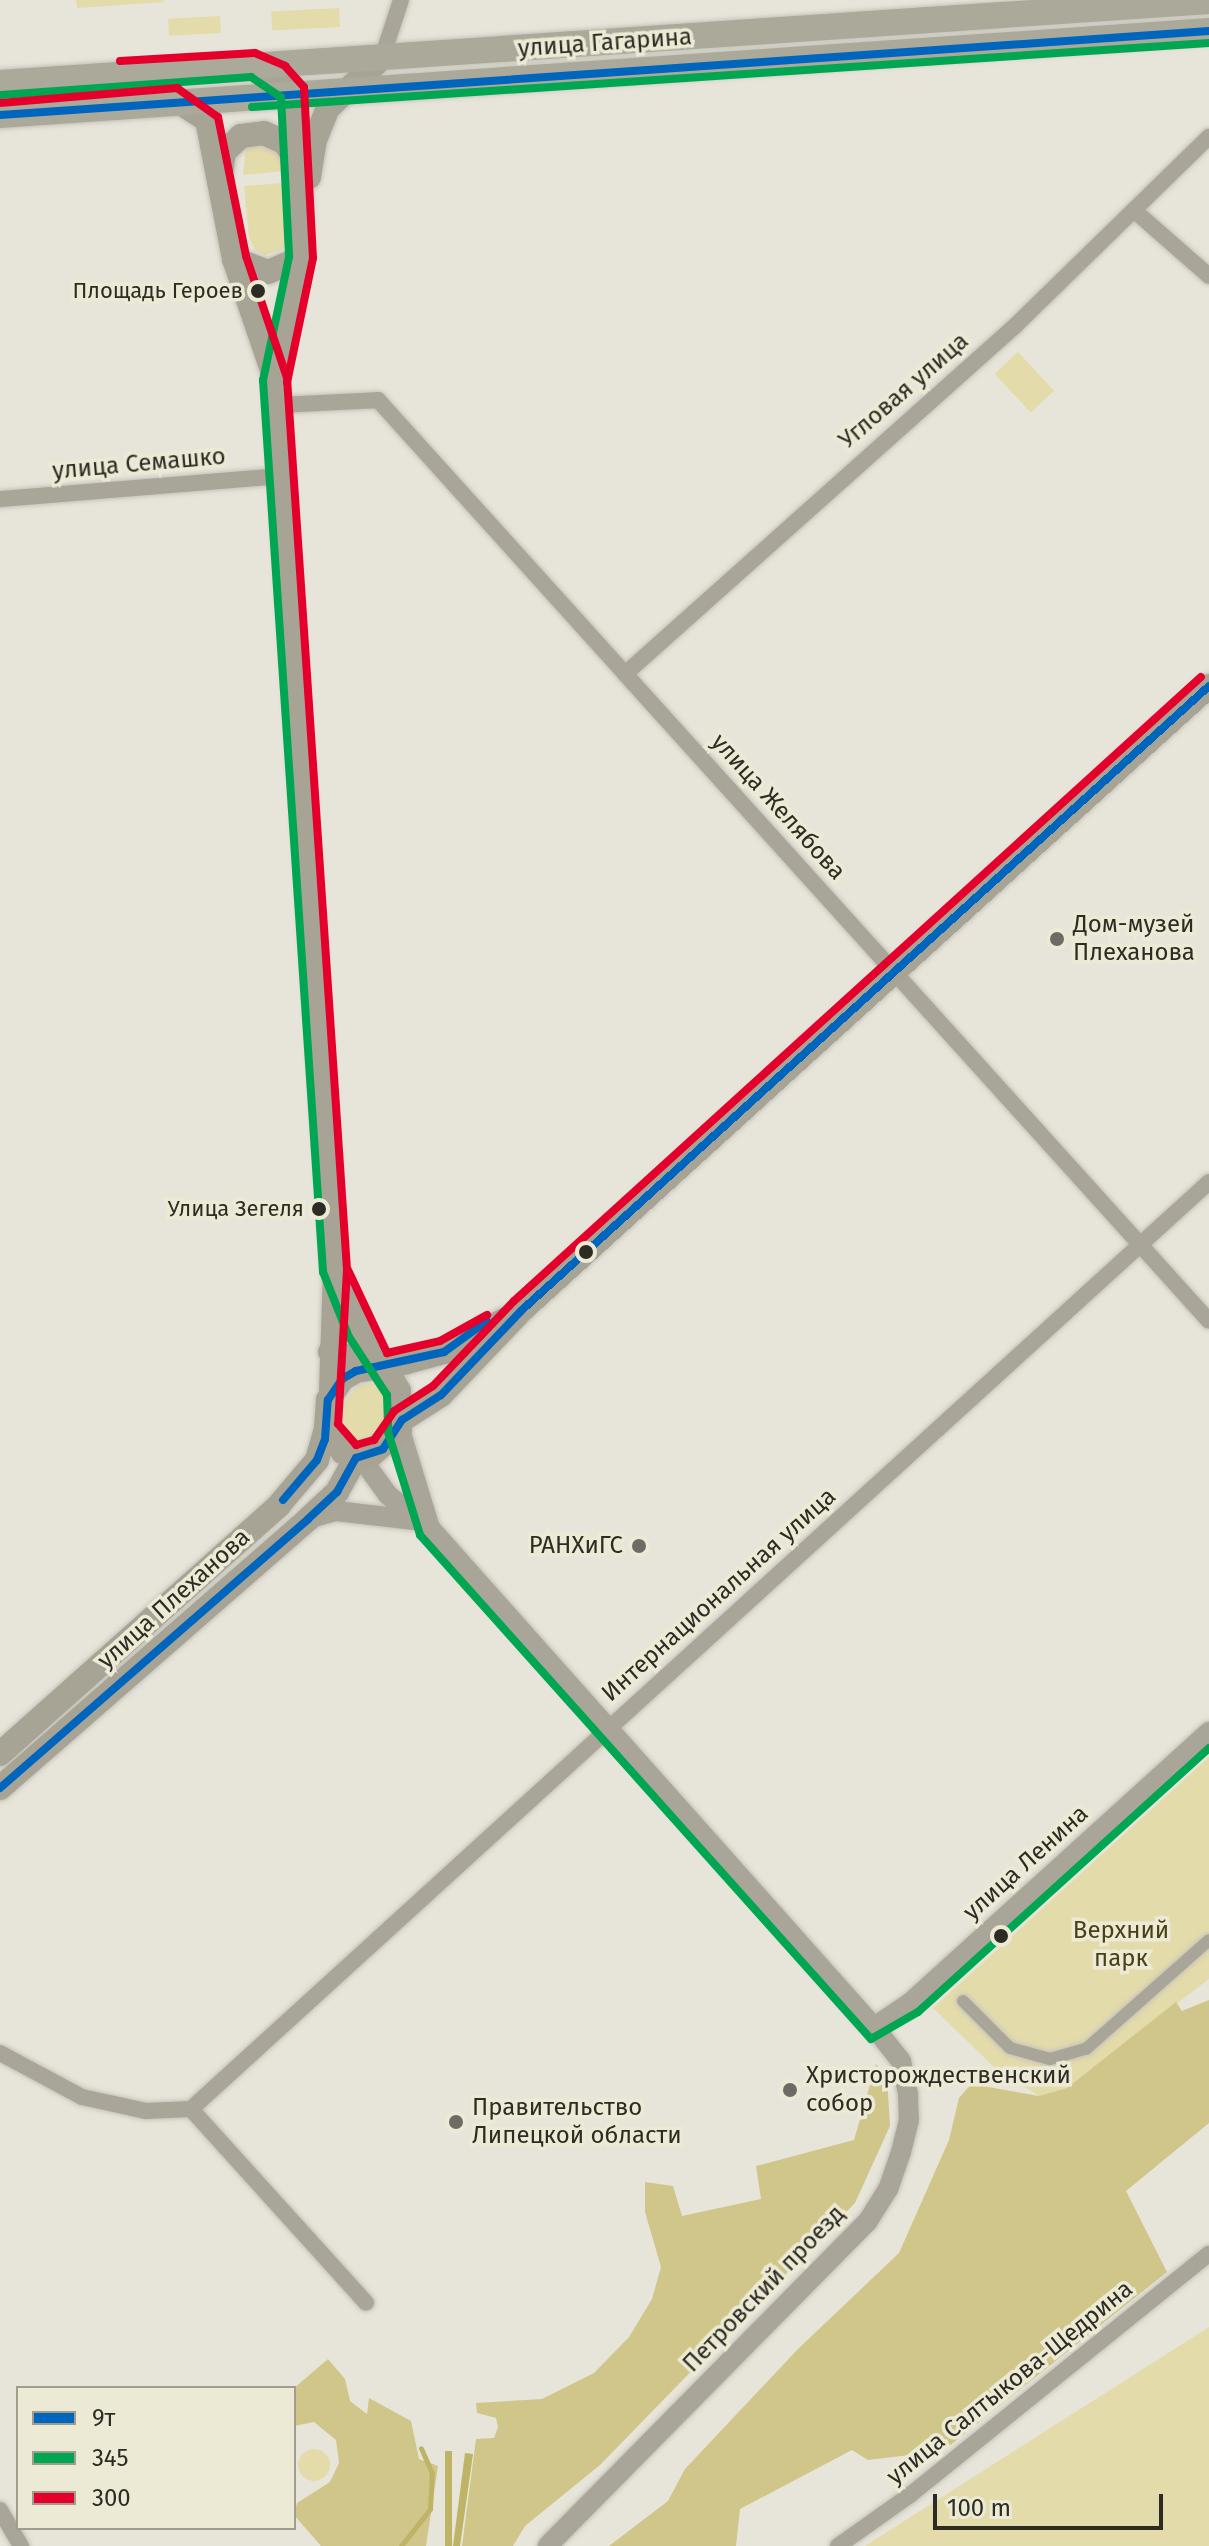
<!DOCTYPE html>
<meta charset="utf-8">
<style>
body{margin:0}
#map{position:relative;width:1209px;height:2546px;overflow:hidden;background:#e7e5da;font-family:"Fira Sans",sans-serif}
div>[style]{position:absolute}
.green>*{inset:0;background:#e4dbab;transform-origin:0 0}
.round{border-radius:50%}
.forest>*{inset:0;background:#d0c689}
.water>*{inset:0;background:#bfb366;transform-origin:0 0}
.stream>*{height:5px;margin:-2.5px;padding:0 2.5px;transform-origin:2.5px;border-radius:2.5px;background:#bfb366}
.roads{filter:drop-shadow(0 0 2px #c5c3ba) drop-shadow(0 0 2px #c5c3ba)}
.pedestrian>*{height:12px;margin:-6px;padding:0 6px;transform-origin:6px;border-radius:6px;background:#a9a699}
.minor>*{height:16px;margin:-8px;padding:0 8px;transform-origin:8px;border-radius:8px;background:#a9a699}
.tertiary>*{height:20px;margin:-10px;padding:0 10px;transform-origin:10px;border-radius:10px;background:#a9a699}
.secondary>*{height:24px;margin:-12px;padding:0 12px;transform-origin:12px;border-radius:12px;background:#a7a496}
.primary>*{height:26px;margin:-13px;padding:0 13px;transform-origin:13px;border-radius:13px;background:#aba99a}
.bus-1>*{height:8px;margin:-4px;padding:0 4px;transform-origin:4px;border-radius:4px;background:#0065bd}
.bus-2>*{height:8px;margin:-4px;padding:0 4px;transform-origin:4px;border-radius:4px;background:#00a651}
.bus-3>*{height:8px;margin:-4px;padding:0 4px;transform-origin:4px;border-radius:4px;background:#e4002b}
.dots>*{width:22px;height:22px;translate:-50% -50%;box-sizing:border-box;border:4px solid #ece9d5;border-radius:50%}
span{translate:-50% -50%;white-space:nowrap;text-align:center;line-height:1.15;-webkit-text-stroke:7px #ece9d5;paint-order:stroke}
.bus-label{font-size:22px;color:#2c2b24}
.right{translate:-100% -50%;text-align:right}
.street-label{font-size:24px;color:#2c2b24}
.poi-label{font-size:24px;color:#2c2b24}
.left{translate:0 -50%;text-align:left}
.park-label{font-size:24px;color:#484116}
.legend{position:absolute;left:16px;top:2386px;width:280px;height:144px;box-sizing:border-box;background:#ece9d5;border:2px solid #9f9d8e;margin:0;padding:10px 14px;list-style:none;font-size:24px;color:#2c2b24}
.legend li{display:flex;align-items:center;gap:16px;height:40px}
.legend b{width:40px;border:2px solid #9f9d8e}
.scale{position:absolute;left:933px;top:2494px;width:230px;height:36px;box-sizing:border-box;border:4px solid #2c2b24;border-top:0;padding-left:10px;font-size:24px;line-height:28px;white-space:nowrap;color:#2c2b24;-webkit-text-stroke:6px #ece9d5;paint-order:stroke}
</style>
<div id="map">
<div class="green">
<i style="clip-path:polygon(76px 0,163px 0,164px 2px,77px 8px)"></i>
<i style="left:339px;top:8px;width:19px;height:68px;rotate:87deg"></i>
<i style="left:220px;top:16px;width:17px;height:52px;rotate:87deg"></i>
<i style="clip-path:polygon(266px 139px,282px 157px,283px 171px,243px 175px,246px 146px)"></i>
<i style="clip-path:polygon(284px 183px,288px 235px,283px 249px,265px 255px,255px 250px,249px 237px,244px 186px)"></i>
<i style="left:1018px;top:352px;width:53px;height:32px;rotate:47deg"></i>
<i style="clip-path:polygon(378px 1383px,390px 1402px,389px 1422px,371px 1442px,355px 1444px,344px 1434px,341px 1407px,358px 1385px)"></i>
<i style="clip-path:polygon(1209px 1757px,1209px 1979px,1067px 2088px,1039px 2096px,996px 2069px,933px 2008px)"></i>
<i style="clip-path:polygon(1209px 2327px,1209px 2546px,865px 2546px)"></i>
<i class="round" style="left:298px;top:2449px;width:32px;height:32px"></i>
</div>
<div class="forest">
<i style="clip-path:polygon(1209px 2000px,1209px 2123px,1126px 2191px,1167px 2272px,943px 2451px,868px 2460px,852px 2450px,740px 2509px,736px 2546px,609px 2546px,668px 2501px,685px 2469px,797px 2350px,899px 2253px,949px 2140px,959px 2098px,971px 2084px,1039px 2096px,1067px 2088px,1176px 2002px,1182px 2011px)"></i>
<i style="clip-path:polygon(876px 2064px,887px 2077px,890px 2126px,855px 2203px,600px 2465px,525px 2526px,513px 2546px,462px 2546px,476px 2439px,494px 2438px,498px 2427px,496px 2418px,477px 2413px,476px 2403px,542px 2399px,594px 2373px,629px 2337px,652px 2299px,661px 2267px,645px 2212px,645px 2182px,673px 2186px,682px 2216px,761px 2199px,756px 2166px,854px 2140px)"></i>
<i style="clip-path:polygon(328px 2359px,345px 2379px,350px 2401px,367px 2414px,369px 2398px,411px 2421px,419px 2459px,438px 2466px,426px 2546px,321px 2546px,294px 2515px,297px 2503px,330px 2482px,339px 2463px,336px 2440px,314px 2422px,294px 2426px,294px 2388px)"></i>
</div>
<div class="water">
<i style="left:445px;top:2451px;width:7px;height:96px"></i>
<i style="clip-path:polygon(465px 2453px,473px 2454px,460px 2546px,453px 2546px)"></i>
</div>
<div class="stream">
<i style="left:401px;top:2546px;width:47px;rotate:-51.9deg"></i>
<i style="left:430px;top:2509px;width:36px;rotate:-87deg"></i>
<i style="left:432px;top:2473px;width:27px;rotate:-114deg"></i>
</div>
<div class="roads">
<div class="pedestrian">
<i style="left:963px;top:2001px;width:66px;rotate:45deg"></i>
<i style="left:1010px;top:2048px;width:41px;rotate:15.4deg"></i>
<i style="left:1050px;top:2059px;width:37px;rotate:-16deg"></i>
<i style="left:1086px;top:2049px;width:164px;rotate:-41.5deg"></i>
</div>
<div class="minor">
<i style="left:382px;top:58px;width:61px;rotate:-71.9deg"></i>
<i style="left:1136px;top:212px;width:97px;rotate:41.2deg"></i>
<i style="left:277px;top:405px;width:101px;rotate:-2.8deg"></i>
<i style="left:378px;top:400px;width:1240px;rotate:47.94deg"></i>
<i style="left:0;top:499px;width:283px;rotate:-4.7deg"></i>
<i style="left:625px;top:674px;width:523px;rotate:-41.74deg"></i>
<i style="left:1015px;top:326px;width:271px;rotate:-44.3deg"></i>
<i style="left:0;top:2053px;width:93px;rotate:28.2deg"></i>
<i style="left:82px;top:2097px;width:66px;rotate:12.3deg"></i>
<i style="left:146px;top:2111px;width:45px;rotate:-2.5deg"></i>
<i style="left:191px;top:2109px;width:1377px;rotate:-42.32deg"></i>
<i style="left:191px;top:2109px;width:261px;rotate:47.9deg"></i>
<i style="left:0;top:2510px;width:42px;rotate:59.7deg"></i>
<i style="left:838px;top:2546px;width:88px;rotate:-35.3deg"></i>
<i style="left:910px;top:2495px;width:384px;rotate:-38.9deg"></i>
</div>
<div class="tertiary">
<i style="left:400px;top:1430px;width:102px;rotate:73deg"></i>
<i style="left:362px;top:1459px;width:44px;rotate:54.2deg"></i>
<i style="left:388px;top:1495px;width:53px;rotate:38.2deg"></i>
<i style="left:430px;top:1528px;width:668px;rotate:48.34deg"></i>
<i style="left:874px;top:2027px;width:43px;rotate:51.5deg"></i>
<i style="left:901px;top:2061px;width:35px;rotate:78deg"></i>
<i style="left:908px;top:2095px;width:25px;rotate:88deg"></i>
<i style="left:909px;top:2120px;width:33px;rotate:104deg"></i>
<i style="left:901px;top:2152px;width:39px;rotate:109deg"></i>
<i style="left:888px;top:2189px;width:39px;rotate:122deg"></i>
<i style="left:867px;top:2222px;width:455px;rotate:134.6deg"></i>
<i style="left:308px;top:1519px;width:29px;rotate:-16deg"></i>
<i style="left:336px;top:1511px;width:79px;rotate:6.6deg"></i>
<i style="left:874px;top:2027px;width:43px;rotate:-33.7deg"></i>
<i style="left:910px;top:2003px;width:404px;rotate:-42.2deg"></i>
</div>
<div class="secondary">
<i style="left:253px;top:65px;width:27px;rotate:24deg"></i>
<i style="left:278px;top:76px;width:22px;rotate:47deg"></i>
<i style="left:293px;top:92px;width:86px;rotate:85.3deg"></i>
<i style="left:300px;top:178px;width:80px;rotate:89.3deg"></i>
<i style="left:301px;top:258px;width:121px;rotate:102deg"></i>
<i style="left:176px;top:100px;width:37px;rotate:33deg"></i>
<i style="left:207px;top:120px;width:142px;rotate:79deg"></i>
<i style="left:234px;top:259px;width:127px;rotate:71.1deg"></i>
<i style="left:275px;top:379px;width:894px;rotate:86.15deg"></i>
<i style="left:335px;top:1271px;width:122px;rotate:91.9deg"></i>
<i style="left:221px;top:175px;width:23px;rotate:-83deg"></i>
<i style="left:224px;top:152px;width:23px;rotate:-43deg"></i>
<i style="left:241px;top:136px;width:23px;rotate:-7deg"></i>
<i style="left:264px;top:133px;width:23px;rotate:25deg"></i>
<i style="left:285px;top:143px;width:24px;rotate:57deg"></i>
<i style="left:309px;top:177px;width:37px;rotate:-81deg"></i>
<i style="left:315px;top:140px;width:35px;rotate:-68deg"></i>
<i style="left:328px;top:108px;width:74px;rotate:-42.8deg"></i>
<i style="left:234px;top:259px;width:36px;rotate:21deg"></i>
<i style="left:268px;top:272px;width:36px;rotate:-23deg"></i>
<i style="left:337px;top:1277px;width:100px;rotate:64.5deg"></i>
<i style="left:330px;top:1352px;width:43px;rotate:13.4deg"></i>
<i style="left:372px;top:1362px;width:19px;rotate:32deg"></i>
<i style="left:388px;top:1372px;width:22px;rotate:60deg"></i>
<i style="left:399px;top:1391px;width:39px;rotate:89deg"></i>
<i style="left:400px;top:1430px;width:43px;rotate:138.8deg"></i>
<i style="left:368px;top:1458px;width:26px;rotate:-167deg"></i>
<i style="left:343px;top:1452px;width:29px;rotate:-125deg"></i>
<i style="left:326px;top:1428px;width:28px;rotate:-86deg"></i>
<i style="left:328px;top:1400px;width:25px;rotate:-56deg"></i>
<i style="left:342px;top:1379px;width:16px;rotate:-30deg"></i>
<i style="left:356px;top:1371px;width:24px;rotate:-9deg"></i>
<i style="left:380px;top:1367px;width:27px;rotate:-10deg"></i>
<i style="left:407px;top:1362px;width:38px;rotate:-15deg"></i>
<i style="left:444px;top:1352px;width:70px;rotate:-28deg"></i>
<i style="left:402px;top:1420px;width:46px;rotate:-32.7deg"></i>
<i style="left:441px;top:1395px;width:117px;rotate:-46.4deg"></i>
<i style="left:522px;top:1310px;width:928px;rotate:-42.25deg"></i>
<i style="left:0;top:1754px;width:374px;rotate:-41.7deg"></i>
<i style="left:279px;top:1505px;width:59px;rotate:-49.8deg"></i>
<i style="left:317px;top:1460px;width:33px;rotate:-74deg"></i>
<i style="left:0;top:1788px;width:409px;rotate:-41.1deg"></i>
<i style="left:308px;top:1519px;width:40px;rotate:-43deg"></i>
<i style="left:337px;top:1492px;width:39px;rotate:-61deg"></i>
</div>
<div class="primary">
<i style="left:0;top:83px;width:1212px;rotate:-3.88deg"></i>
<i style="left:0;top:115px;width:1212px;rotate:-3.97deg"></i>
</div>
</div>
<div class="bus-1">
<i style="left:0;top:115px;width:1212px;rotate:-3.97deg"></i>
<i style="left:283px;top:1500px;width:52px;rotate:-49.6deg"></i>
<i style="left:317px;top:1460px;width:22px;rotate:-69deg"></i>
<i style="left:325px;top:1439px;width:39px;rotate:-86deg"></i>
<i style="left:328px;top:1400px;width:25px;rotate:-56deg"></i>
<i style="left:342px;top:1379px;width:16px;rotate:-30deg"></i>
<i style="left:356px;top:1371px;width:90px;rotate:-12.2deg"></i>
<i style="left:444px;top:1352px;width:53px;rotate:-35.8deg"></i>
<i style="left:0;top:1788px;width:409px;rotate:-41.1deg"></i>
<i style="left:308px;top:1519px;width:40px;rotate:-43deg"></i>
<i style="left:337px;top:1492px;width:39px;rotate:-61deg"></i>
<i style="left:356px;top:1458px;width:28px;rotate:-18deg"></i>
<i style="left:383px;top:1449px;width:35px;rotate:-57deg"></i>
<i style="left:402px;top:1420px;width:46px;rotate:-32.7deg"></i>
<i style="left:441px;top:1395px;width:117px;rotate:-46.4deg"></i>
<i style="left:522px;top:1310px;width:928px;rotate:-42.25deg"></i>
</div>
<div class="bus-2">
<i style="left:1px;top:95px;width:251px;rotate:-4.1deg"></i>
<i style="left:251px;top:77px;width:36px;rotate:34deg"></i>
<i style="left:281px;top:97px;width:160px;rotate:87.1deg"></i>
<i style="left:289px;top:257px;width:126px;rotate:101.9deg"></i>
<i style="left:263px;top:380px;width:894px;rotate:86.15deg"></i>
<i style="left:323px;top:1272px;width:70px;rotate:68.2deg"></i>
<i style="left:349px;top:1337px;width:69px;rotate:56.8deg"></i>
<i style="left:387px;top:1395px;width:37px;rotate:88deg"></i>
<i style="left:388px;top:1432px;width:108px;rotate:72.7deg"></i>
<i style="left:420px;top:1535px;width:676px;rotate:48.18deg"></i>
<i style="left:871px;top:2039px;width:54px;rotate:-29.9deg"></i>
<i style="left:918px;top:2012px;width:393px;rotate:-42.2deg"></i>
<i style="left:252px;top:107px;width:959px;rotate:-3.83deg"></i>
</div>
<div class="bus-3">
<i style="left:120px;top:61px;width:135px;rotate:-3.4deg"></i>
<i style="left:255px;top:53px;width:33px;rotate:23deg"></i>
<i style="left:285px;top:66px;width:28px;rotate:48deg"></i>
<i style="left:304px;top:87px;width:171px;rotate:87deg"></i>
<i style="left:313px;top:258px;width:127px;rotate:101.8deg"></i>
<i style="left:0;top:103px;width:178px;rotate:-4.8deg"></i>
<i style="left:177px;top:88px;width:50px;rotate:35.3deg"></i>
<i style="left:218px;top:117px;width:142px;rotate:78.6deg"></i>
<i style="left:246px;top:256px;width:129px;rotate:71.4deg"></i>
<i style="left:287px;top:378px;width:894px;rotate:86.15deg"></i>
<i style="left:347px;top:1270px;width:154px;rotate:93.3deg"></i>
<i style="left:338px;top:1424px;width:28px;rotate:49deg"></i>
<i style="left:356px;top:1445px;width:19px;rotate:-16deg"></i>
<i style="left:374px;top:1440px;width:35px;rotate:-55deg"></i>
<i style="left:394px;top:1411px;width:46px;rotate:-32.7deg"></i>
<i style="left:433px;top:1386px;width:117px;rotate:-46.4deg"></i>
<i style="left:514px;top:1301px;width:928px;rotate:-42.25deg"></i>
<i style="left:348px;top:1270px;width:92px;rotate:64.8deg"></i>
<i style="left:387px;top:1353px;width:54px;rotate:-12.8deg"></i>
<i style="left:440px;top:1341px;width:54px;rotate:-29deg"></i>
</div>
<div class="dots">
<i style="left:258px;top:291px;background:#2c2b24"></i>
<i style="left:1057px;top:939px;background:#6d6c64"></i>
<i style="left:319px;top:1209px;background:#2c2b24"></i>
<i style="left:586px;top:1252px;background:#2c2b24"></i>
<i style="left:639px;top:1546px;background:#6d6c64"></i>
<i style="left:1001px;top:1936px;background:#2c2b24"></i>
<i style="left:790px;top:2090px;background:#6d6c64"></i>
<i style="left:456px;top:2122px;background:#6d6c64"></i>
</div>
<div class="bus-label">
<span class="right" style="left:243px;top:291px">Площадь Героев</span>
<span class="right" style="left:304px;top:1209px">Улица Зегеля</span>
</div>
<div class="street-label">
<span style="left:605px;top:43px;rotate:-4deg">улица Гагарина</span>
<span style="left:904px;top:391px;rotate:-41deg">Угловая улица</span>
<span style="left:139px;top:464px;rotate:-5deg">улица Семашко</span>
<span style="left:778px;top:807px;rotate:48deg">улица Желябова</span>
<span style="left:719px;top:1595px;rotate:-42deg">Интернациональная улица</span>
<span style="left:174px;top:1599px;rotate:-42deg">улица Плеханова</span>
<span style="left:1026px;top:1863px;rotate:-42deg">улица Ленина</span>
<span style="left:764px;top:2289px;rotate:-46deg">Петровский проезд</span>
<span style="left:1010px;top:2383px;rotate:-39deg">улица Салтыкова-Щедрина</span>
</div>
<div class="poi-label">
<span class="left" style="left:1073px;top:939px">Дом-музей<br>Плеханова</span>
<span class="right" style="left:623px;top:1546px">РАНХиГС</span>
<span class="left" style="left:806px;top:2090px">Христорождественский<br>собор</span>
<span class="left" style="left:472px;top:2122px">Правительство<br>Липецкой области</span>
</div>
<div class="park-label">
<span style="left:1121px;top:1945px">Верхний<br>парк</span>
</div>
<ul class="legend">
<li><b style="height:10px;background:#0065bd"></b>9т</li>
<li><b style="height:10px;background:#00a651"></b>345</li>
<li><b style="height:10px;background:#e4002b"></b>300</li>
</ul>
<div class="scale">100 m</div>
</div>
